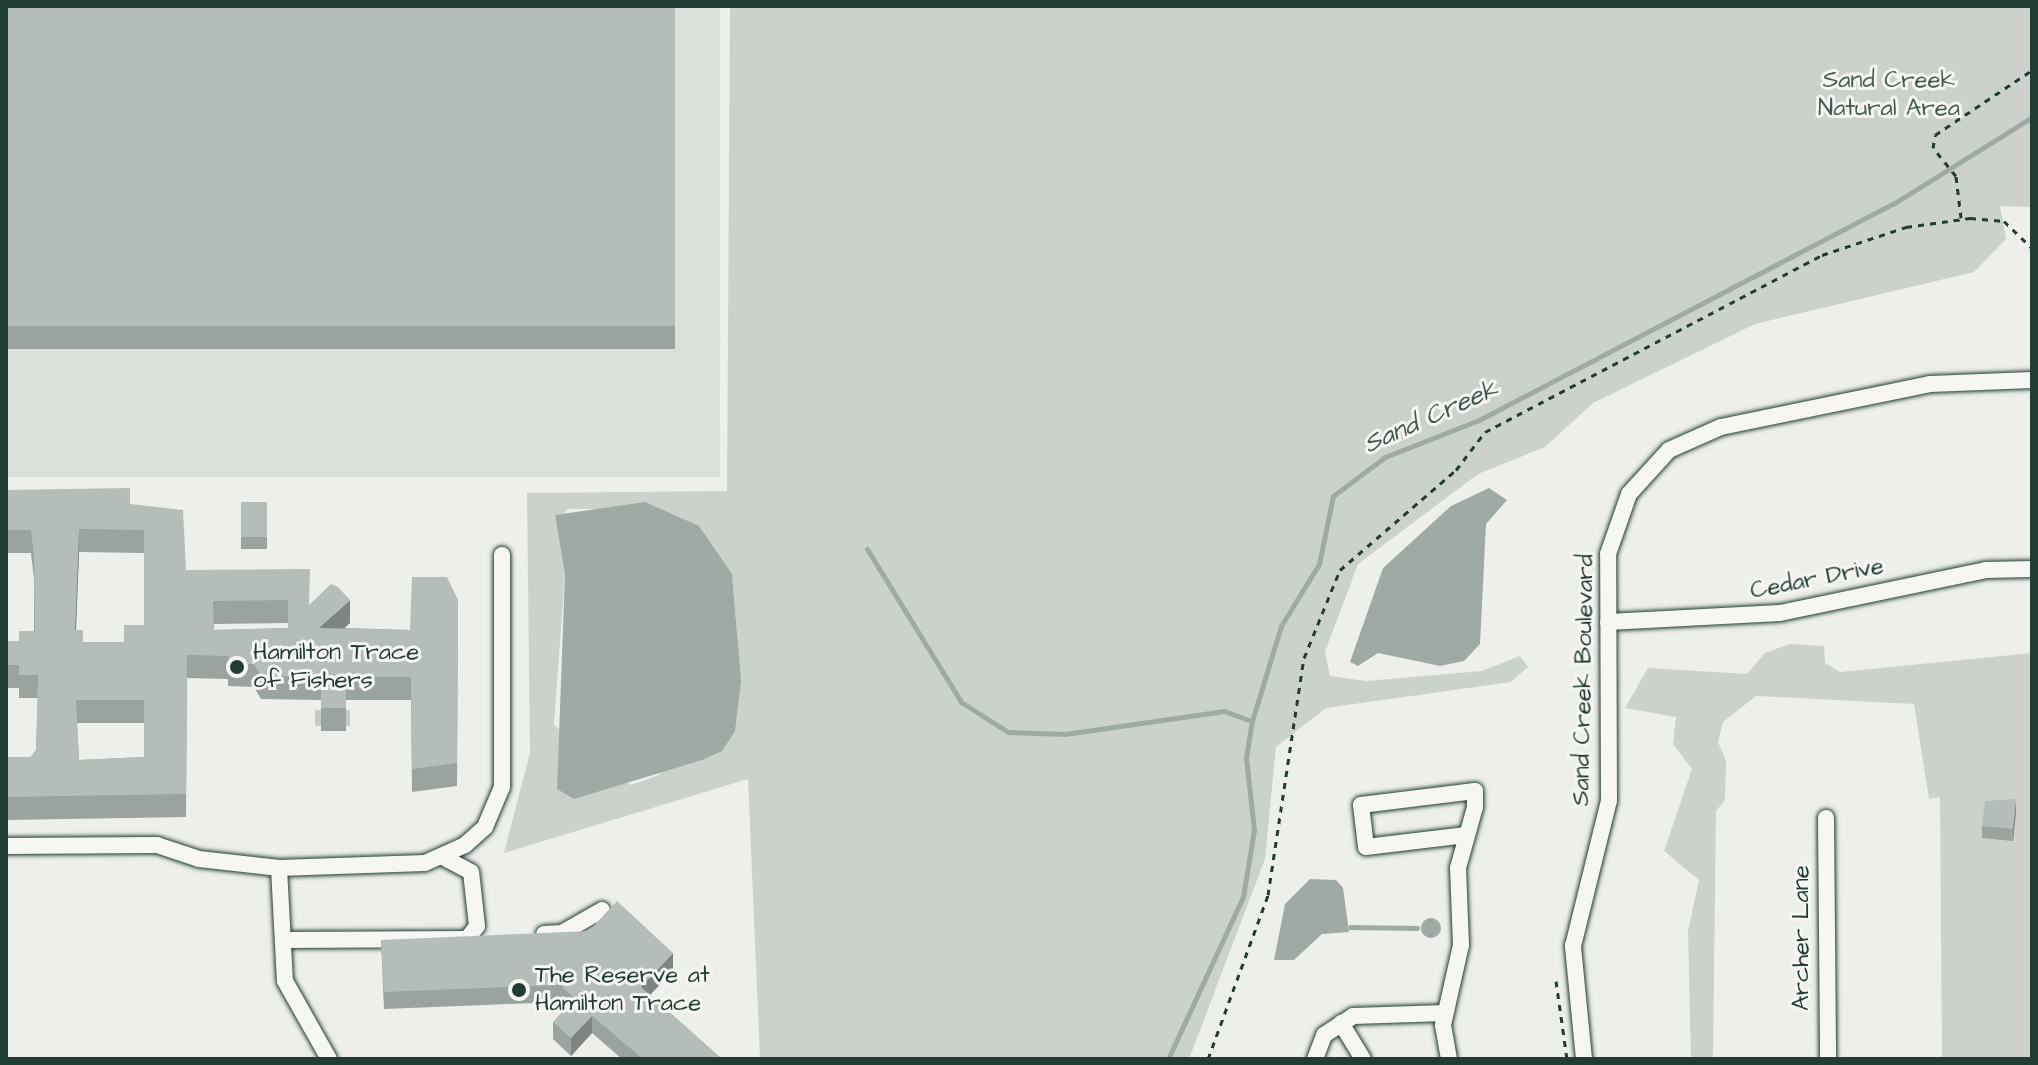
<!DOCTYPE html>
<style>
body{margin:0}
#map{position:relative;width:2038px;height:1065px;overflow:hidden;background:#edefea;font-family:"Architects Daughter",sans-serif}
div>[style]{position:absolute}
.built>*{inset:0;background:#dce0db;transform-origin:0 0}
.green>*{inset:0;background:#cbd2cc}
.water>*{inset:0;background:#9faaa4}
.round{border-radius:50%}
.stream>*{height:5px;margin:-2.5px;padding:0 2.5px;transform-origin:2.5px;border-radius:2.5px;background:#9faaa4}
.minor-tunnel>*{height:16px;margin-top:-8px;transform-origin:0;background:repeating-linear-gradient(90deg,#c4cbc6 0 16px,transparent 0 24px)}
.path>*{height:3px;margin-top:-1.5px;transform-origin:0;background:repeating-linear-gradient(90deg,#1f3d34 0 6px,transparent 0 12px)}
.roads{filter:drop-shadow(0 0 2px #1f3d34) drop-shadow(0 0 2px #1f3d34)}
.minor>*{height:16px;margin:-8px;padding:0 8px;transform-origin:8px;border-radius:8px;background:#f6f6f2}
.wall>*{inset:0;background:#9ba39e;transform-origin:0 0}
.shaded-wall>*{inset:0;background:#7e8481}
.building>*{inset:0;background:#b4bdb8;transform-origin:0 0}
.dots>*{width:22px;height:22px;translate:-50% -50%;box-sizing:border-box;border:4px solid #f6f6f2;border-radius:50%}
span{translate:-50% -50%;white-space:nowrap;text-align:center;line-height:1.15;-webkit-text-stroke:6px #f6f6f2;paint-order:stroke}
.park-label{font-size:24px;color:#415b52}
.street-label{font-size:24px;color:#1f3d34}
.poi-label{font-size:24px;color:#1f3d34}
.left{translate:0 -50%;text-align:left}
.water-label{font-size:26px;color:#3f5850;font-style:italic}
.frame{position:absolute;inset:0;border:8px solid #1f3d34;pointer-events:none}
</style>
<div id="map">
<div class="built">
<i style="left:6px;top:6px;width:714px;height:471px"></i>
</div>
<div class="green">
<i style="clip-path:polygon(evenodd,730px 6px,2032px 6px,2032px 207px,2000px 206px,2006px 239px,1974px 272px,1755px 324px,1593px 403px,1545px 447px,1478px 474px,1358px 564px,1325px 652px,1330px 676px,1366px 681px,1482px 671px,1520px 656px,1528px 667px,1511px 682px,1326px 708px,1276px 747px,1265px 859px,1189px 1059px,760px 1059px,748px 779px,504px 853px,530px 753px,527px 493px,727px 491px,730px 6px,568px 509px,592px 509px,732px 574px,737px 633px,659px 775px,631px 785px,554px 725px,565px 574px,559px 520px,568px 509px)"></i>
<i style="clip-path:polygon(1790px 644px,1824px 646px,1825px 663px,1840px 672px,2032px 653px,2032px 1059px,1942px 1059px,1940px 797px,1929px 799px,1914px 704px,1756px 696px,1723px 722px,1718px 742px,1726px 761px,1725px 800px,1716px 811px,1713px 1059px,1691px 1059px,1688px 931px,1699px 880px,1664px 851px,1692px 769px,1673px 744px,1676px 717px,1625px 708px,1648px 668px,1747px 674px,1765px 653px)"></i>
</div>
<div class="water">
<i style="clip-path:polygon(1489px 488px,1507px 500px,1486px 524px,1480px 644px,1464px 661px,1440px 666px,1378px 653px,1358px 666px,1350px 662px,1383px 568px,1451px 506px)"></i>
<i style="clip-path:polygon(645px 502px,699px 526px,732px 574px,741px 681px,735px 731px,722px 751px,702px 760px,574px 799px,557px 789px,565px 574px,555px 515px)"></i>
<i style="clip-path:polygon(1310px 879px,1336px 880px,1343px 888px,1349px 932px,1322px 934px,1294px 960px,1274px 960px,1285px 904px)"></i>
<i class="round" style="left:1421px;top:918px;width:20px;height:20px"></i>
</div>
<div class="stream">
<i style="left:867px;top:549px;width:180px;rotate:58.4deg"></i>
<i style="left:961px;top:702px;width:56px;rotate:32.6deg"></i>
<i style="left:1008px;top:732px;width:57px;rotate:2deg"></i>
<i style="left:1065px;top:734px;width:161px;rotate:-8.2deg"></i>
<i style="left:1224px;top:711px;width:30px;rotate:20deg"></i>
<i style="left:1350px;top:927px;width:67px;rotate:0.9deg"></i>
<i style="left:1168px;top:1059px;width:179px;rotate:-65.2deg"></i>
<i style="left:1243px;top:897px;width:68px;rotate:-80.7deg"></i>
<i style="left:1254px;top:830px;width:72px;rotate:-96.3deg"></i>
<i style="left:1246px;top:758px;width:37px;rotate:-81deg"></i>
<i style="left:1252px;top:721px;width:99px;rotate:-73deg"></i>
<i style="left:1281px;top:626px;width:73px;rotate:-58.5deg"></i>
<i style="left:1319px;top:564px;width:69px;rotate:-78.4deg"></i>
<i style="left:1333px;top:496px;width:65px;rotate:-36.9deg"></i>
<i style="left:1385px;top:457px;width:101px;rotate:-21.5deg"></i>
<i style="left:1479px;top:420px;width:467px;rotate:-27.6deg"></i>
<i style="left:1893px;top:204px;width:164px;rotate:-32deg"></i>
</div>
<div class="minor-tunnel">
<i style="left:315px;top:718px;width:35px"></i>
</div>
<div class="path">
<i style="left:1961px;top:218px;width:42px;rotate:-96.8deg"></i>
<i style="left:1956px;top:176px;width:36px;rotate:-129deg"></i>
<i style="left:1933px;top:148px;width:13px;rotate:-81deg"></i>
<i style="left:1935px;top:135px;width:117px;rotate:-33.8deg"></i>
<i style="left:1556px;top:981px;width:79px;rotate:82deg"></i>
<i style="left:1208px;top:1059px;width:175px;rotate:-69.9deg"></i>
<i style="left:1268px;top:895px;width:240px;rotate:-81.4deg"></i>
<i style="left:1304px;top:658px;width:95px;rotate:-67.8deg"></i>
<i style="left:1340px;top:570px;width:153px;rotate:-40.8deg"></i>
<i style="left:1456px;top:470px;width:48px;rotate:-52.7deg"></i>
<i style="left:1485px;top:432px;width:381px;rotate:-27.7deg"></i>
<i style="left:1822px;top:255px;width:89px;rotate:-18.4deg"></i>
<i style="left:1906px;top:227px;width:65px;rotate:-8deg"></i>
<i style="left:1970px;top:218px;width:34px;rotate:5deg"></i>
<i style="left:2004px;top:221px;width:39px;rotate:44deg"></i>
</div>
<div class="roads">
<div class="minor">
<i style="left:1608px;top:622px;width:172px;rotate:-3deg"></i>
<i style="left:1780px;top:613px;width:210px;rotate:-11.8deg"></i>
<i style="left:1986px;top:570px;width:46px;rotate:-1.2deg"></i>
<i style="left:1826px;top:818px;width:241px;rotate:89.5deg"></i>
<i style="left:6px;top:846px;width:151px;rotate:-0.4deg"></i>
<i style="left:157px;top:845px;width:44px;rotate:18.4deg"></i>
<i style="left:199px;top:859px;width:81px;rotate:6.4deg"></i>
<i style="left:279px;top:868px;width:146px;rotate:-2deg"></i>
<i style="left:425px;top:863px;width:44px;rotate:-24.2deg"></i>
<i style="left:465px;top:845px;width:27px;rotate:-42deg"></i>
<i style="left:485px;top:827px;width:43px;rotate:-67deg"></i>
<i style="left:502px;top:787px;width:232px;rotate:-90deg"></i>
<i style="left:279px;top:868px;width:113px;rotate:87deg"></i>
<i style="left:285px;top:981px;width:90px;rotate:60.6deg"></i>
<i style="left:544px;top:934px;width:18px;rotate:-3deg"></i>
<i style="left:562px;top:933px;width:46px;rotate:-29.9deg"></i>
<i style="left:283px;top:940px;width:184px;rotate:-0.3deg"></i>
<i style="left:467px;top:939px;width:16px;rotate:-52deg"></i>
<i style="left:477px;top:926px;width:54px;rotate:-96.3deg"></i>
<i style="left:471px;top:872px;width:32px;rotate:-152deg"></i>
<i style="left:1341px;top:1023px;width:42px;rotate:58.6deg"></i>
<i style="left:1315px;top:1059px;width:26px;rotate:-69deg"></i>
<i style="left:1324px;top:1035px;width:35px;rotate:-33deg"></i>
<i style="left:1353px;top:1016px;width:92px;rotate:-1.9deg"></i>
<i style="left:1449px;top:1059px;width:35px;rotate:-100deg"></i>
<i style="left:1443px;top:1025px;width:82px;rotate:-77.3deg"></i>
<i style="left:1461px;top:945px;width:77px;rotate:-92.2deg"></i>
<i style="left:1458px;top:868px;width:63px;rotate:-74.4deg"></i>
<i style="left:1475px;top:807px;width:16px;rotate:-90deg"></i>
<i style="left:1475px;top:791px;width:115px;rotate:173deg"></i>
<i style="left:1361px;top:805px;width:42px;rotate:83.2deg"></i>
<i style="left:1366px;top:847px;width:101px;rotate:-6.8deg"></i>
<i style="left:1584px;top:1059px;width:114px;rotate:-95.6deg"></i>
<i style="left:1573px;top:946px;width:149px;rotate:-76.1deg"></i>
<i style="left:1609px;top:801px;width:247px;rotate:-90.2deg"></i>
<i style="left:1608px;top:554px;width:64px;rotate:-70.7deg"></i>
<i style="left:1629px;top:494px;width:59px;rotate:-47.7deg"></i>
<i style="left:1669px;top:450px;width:57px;rotate:-23.9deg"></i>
<i style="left:1721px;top:427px;width:213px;rotate:-11.6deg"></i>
<i style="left:1930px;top:384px;width:102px;rotate:-2.2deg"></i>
</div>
</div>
<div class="wall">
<i style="left:6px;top:6px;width:669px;height:343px"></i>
<i style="clip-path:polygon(evenodd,6px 490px,130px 504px,186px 570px,309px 605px,350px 623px,344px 628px,410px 630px,458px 600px,457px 786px,412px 792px,411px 700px,346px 700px,346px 731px,321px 731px,321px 700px,261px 699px,254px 687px,228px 686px,228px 679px,187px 678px,186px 817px,6px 820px,6px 757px,31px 757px,36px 750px,38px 698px,19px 698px,19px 688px,6px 688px,6px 641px,19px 641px,34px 631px,34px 579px,31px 553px,6px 553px,6px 490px,79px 552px,144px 553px,144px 625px,124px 642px,83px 642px,76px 630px,79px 552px,6px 490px,288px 623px,288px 628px,214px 630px,214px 624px,288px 623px,6px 490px,77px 723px,144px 723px,144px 757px,79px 760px,77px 723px)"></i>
<i style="left:241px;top:502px;width:26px;height:47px"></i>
<i style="clip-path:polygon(2016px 811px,2013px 841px,1982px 838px,1982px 826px)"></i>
<i style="clip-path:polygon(381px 940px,673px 971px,650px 995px,722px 1059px,622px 1059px,592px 1033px,571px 1056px,553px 1039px,553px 1022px,566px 1008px,560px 1002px,384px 1009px)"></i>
</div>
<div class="shaded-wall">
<i style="clip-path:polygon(79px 529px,79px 552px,75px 653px,75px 630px)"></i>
<i style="clip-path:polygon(350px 600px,350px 623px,319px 651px,319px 628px)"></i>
<i style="clip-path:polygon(2016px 799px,2016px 811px,2013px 841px,2013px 829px)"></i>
<i style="clip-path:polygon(673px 953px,673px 971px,641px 1004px,641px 987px)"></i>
<i style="clip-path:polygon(592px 1016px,592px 1033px,571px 1056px,571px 1038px)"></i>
</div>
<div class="building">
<i style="left:6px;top:6px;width:669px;height:320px"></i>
<i style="clip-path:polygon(evenodd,130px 488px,130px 504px,183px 510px,186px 570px,310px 569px,309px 605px,331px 584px,338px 587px,350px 600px,319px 628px,410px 630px,412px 577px,447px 577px,458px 600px,457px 763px,412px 769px,411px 677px,346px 677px,346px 708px,321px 708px,321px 677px,261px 676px,254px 664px,228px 663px,229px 656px,187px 655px,186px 794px,6px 797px,6px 757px,31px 757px,36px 750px,38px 675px,19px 675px,19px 665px,6px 665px,6px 641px,19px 641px,19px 631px,35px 631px,34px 556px,31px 530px,6px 530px,6px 490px,130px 488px,79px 529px,144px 530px,144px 625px,124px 625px,124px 642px,83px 642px,83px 630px,75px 630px,79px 529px,130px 488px,288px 600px,288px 628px,214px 630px,213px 601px,288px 600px,130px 488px,76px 700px,144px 700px,144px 757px,79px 760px,76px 700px)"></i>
<i style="left:241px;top:502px;width:26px;height:35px"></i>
<i style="clip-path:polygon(2016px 799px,2013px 829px,1982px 826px,1985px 801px)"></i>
<i style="clip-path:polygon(617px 901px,673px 953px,641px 987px,722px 1059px,643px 1059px,592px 1016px,571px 1038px,553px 1022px,575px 999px,560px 985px,384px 992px,381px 940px,589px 931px)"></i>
</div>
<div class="dots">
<i style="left:237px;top:667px;background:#1f3d34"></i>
<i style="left:519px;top:990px;background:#1f3d34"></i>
</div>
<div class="park-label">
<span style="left:1889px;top:95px">Sand Creek<br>Natural Area</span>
</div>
<div class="street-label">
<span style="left:1817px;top:579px;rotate:-11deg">Cedar Drive</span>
<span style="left:1584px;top:680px;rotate:-89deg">Sand Creek Boulevard</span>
<span style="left:1802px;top:938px;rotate:-90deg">Archer Lane</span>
</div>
<div class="poi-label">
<span class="left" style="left:253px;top:667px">Hamilton Trace<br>of Fishers</span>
<span class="left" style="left:535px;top:990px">The Reserve at<br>Hamilton Trace</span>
</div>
<div class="water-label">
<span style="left:1431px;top:417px;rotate:-24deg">Sand Creek</span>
</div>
<div class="frame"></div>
</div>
